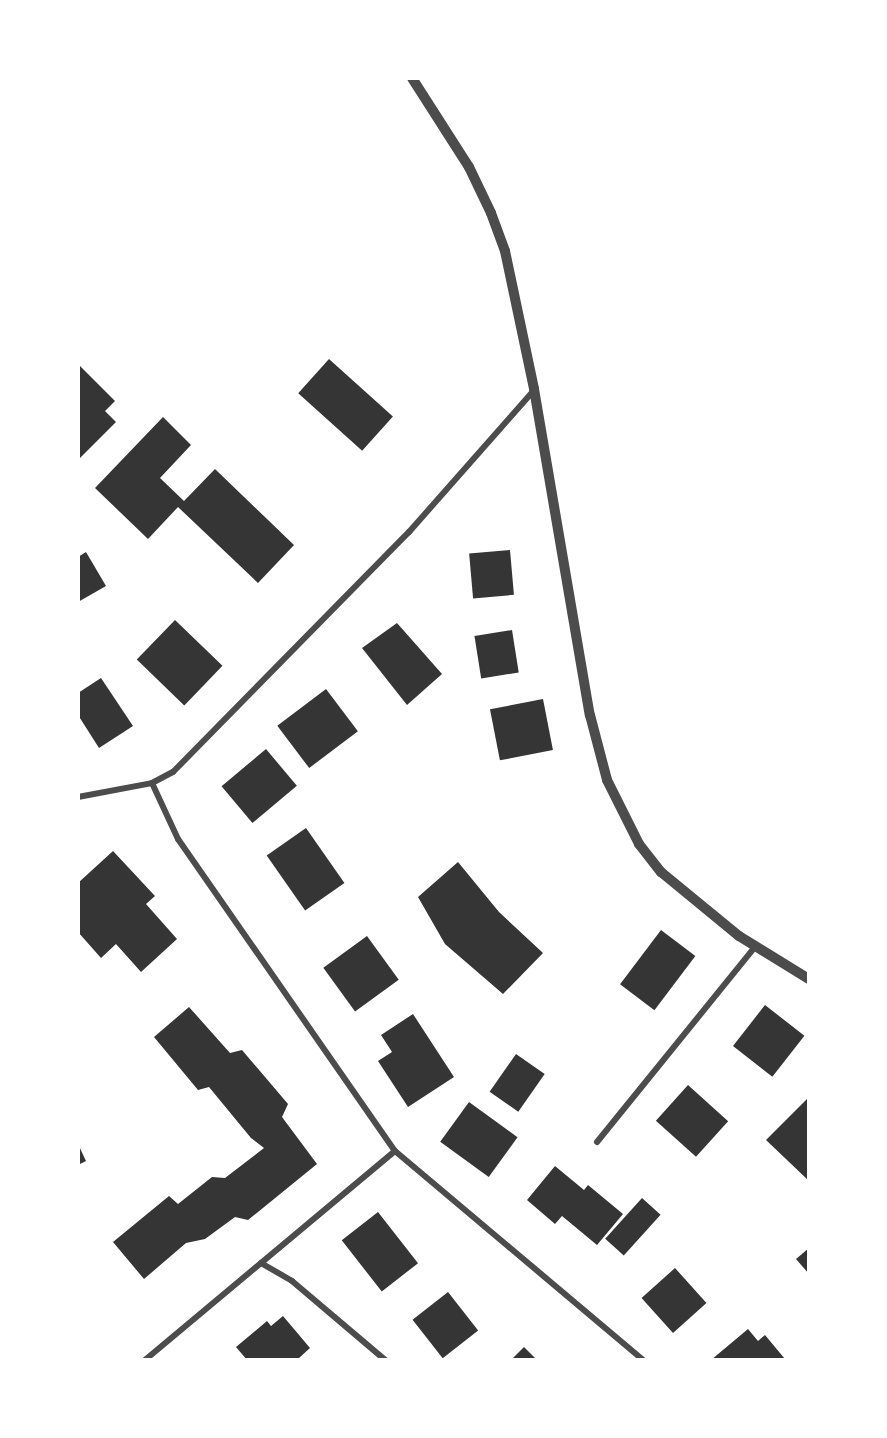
<!DOCTYPE html>
<style>
body{margin:0}
#map{position:relative;width:887px;height:1438px;overflow:hidden;background:#fff;font-family:Arial,sans-serif}
div>[style]{position:absolute}
.building>*{inset:0;background:#353535;transform-origin:0 0}
.minor>*{height:6px;margin:-3px;padding:0 3px;transform-origin:3px;border-radius:3px;background:#4c4c4c}
.tertiary>*{height:10px;margin:-5px;padding:0 5px;transform-origin:5px;border-radius:5px;background:#4c4c4c}
span{translate:-50% -50%;white-space:nowrap;text-align:center;line-height:1.15;-webkit-text-stroke:4.5px #fff;paint-order:stroke}
.frame{position:absolute;inset:0;border:80px solid #fff;pointer-events:none}
</style>
<div id="map">
<div class="building">
<i style="left:329px;top:359px;width:86px;height:46px;rotate:42deg"></i>
<i style="clip-path:polygon(78px 364px,115px 401px,105px 411px,116px 422px,78px 460px)"></i>
<i style="clip-path:polygon(163px 417px,191px 445px,160px 478px,184px 501px,215px 469px,294px 545px,258px 583px,178px 507px,148px 539px,95px 488px)"></i>
<i style="left:510px;top:550px;width:45px;height:41px;rotate:85deg"></i>
<i style="clip-path:polygon(86px 552px,106px 586px,78px 602px,78px 557px)"></i>
<i style="left:175px;top:620px;width:66px;height:55px;rotate:44deg"></i>
<i style="clip-path:polygon(397px 623px,442px 674px,407px 705px,362px 648px)"></i>
<i style="left:512px;top:630px;width:43px;height:38px;rotate:81deg"></i>
<i style="clip-path:polygon(101px 678px,133px 726px,99px 748px,78px 715px,78px 693px)"></i>
<i style="left:326px;top:689px;width:53px;height:61px;rotate:53deg"></i>
<i style="left:543px;top:699px;width:52px;height:54px;rotate:79deg"></i>
<i style="left:266px;top:749px;width:48px;height:58px;rotate:50deg"></i>
<i style="left:306px;top:828px;width:67px;height:48px;rotate:55deg"></i>
<i style="clip-path:polygon(113px 851px,155px 896px,146px 904px,177px 939px,141px 972px,116px 944px,101px 958px,78px 932px,78px 883px)"></i>
<i style="clip-path:polygon(458px 862px,499px 912px,543px 953px,503px 994px,445px 944px,418px 897px)"></i>
<i style="left:661px;top:930px;width:43px;height:68px;rotate:37deg"></i>
<i style="left:367px;top:936px;width:54px;height:54px;rotate:54deg"></i>
<i style="left:765px;top:1005px;width:50px;height:52px;rotate:38deg"></i>
<i style="clip-path:polygon(189px 1007px,230px 1053px,242px 1050px,288px 1104px,282px 1117px,317px 1164px,248px 1220px,235px 1217px,205px 1239px,186px 1243px,144px 1279px,113px 1242px,169px 1196px,178px 1204px,212px 1177px,225px 1178px,264px 1148px,251px 1138px,209px 1087px,198px 1090px,154px 1037px)"></i>
<i style="clip-path:polygon(413px 1014px,454px 1077px,408px 1107px,378px 1061px,392px 1052px,381px 1035px)"></i>
<i style="left:516px;top:1054px;width:35px;height:46px;rotate:35deg"></i>
<i style="left:688px;top:1085px;width:54px;height:48px;rotate:42deg"></i>
<i style="clip-path:polygon(809px 1097px,809px 1181px,766px 1140px)"></i>
<i style="left:469px;top:1102px;width:60px;height:49px;rotate:36deg"></i>
<i style="clip-path:polygon(78px 1144px,86px 1161px,78px 1165px)"></i>
<i style="clip-path:polygon(555px 1166px,584px 1190px,588px 1185px,623px 1214px,597px 1245px,562px 1216px,555px 1224px,527px 1200px)"></i>
<i style="left:642px;top:1198px;width:25px;height:55px;rotate:42deg"></i>
<i style="left:378px;top:1212px;width:65px;height:46px;rotate:52deg"></i>
<i style="clip-path:polygon(809px 1248px,809px 1274px,796px 1259px)"></i>
<i style="left:675px;top:1268px;width:47px;height:45px;rotate:48deg"></i>
<i style="left:448px;top:1292px;width:49px;height:45px;rotate:52deg"></i>
<i style="clip-path:polygon(283px 1316px,310px 1348px,299px 1358px,301px 1360px,247px 1360px,236px 1347px,267px 1321px,271px 1326px)"></i>
<i style="clip-path:polygon(748px 1329px,758px 1341px,765px 1335px,785px 1359px,711px 1360px)"></i>
<i style="clip-path:polygon(524px 1347px,537px 1360px,511px 1360px)"></i>
</div>
<div class="minor">
<i style="left:152px;top:783px;width:62px;rotate:65.1deg"></i>
<i style="left:178px;top:839px;width:380px;rotate:55.2deg"></i>
<i style="left:395px;top:1151px;width:324px;rotate:40.1deg"></i>
<i style="left:78px;top:797px;width:75px;rotate:-10.7deg"></i>
<i style="left:152px;top:783px;width:24px;rotate:-28deg"></i>
<i style="left:173px;top:772px;width:337px;rotate:-45.5deg"></i>
<i style="left:409px;top:532px;width:189px;rotate:-48.6deg"></i>
<i style="left:597px;top:1142px;width:251px;rotate:-51deg"></i>
<i style="left:261px;top:1263px;width:36px;rotate:30deg"></i>
<i style="left:292px;top:1281px;width:122px;rotate:40.3deg"></i>
<i style="left:145px;top:1360px;width:326px;rotate:-39.9deg"></i>
</div>
<div class="tertiary">
<i style="left:412px;top:78px;width:106px;rotate:57.4deg"></i>
<i style="left:469px;top:167px;width:51px;rotate:64.4deg"></i>
<i style="left:491px;top:213px;width:40px;rotate:69.8deg"></i>
<i style="left:505px;top:251px;width:141px;rotate:78.1deg"></i>
<i style="left:534px;top:389px;width:331px;rotate:80.3deg"></i>
<i style="left:590px;top:715px;width:67px;rotate:75.3deg"></i>
<i style="left:607px;top:780px;width:72px;rotate:63.4deg"></i>
<i style="left:639px;top:844px;width:36px;rotate:52deg"></i>
<i style="left:661px;top:872px;width:101px;rotate:39.4deg"></i>
<i style="left:739px;top:936px;width:82px;rotate:31.6deg"></i>
</div>
<div class="frame"></div>
</div>
